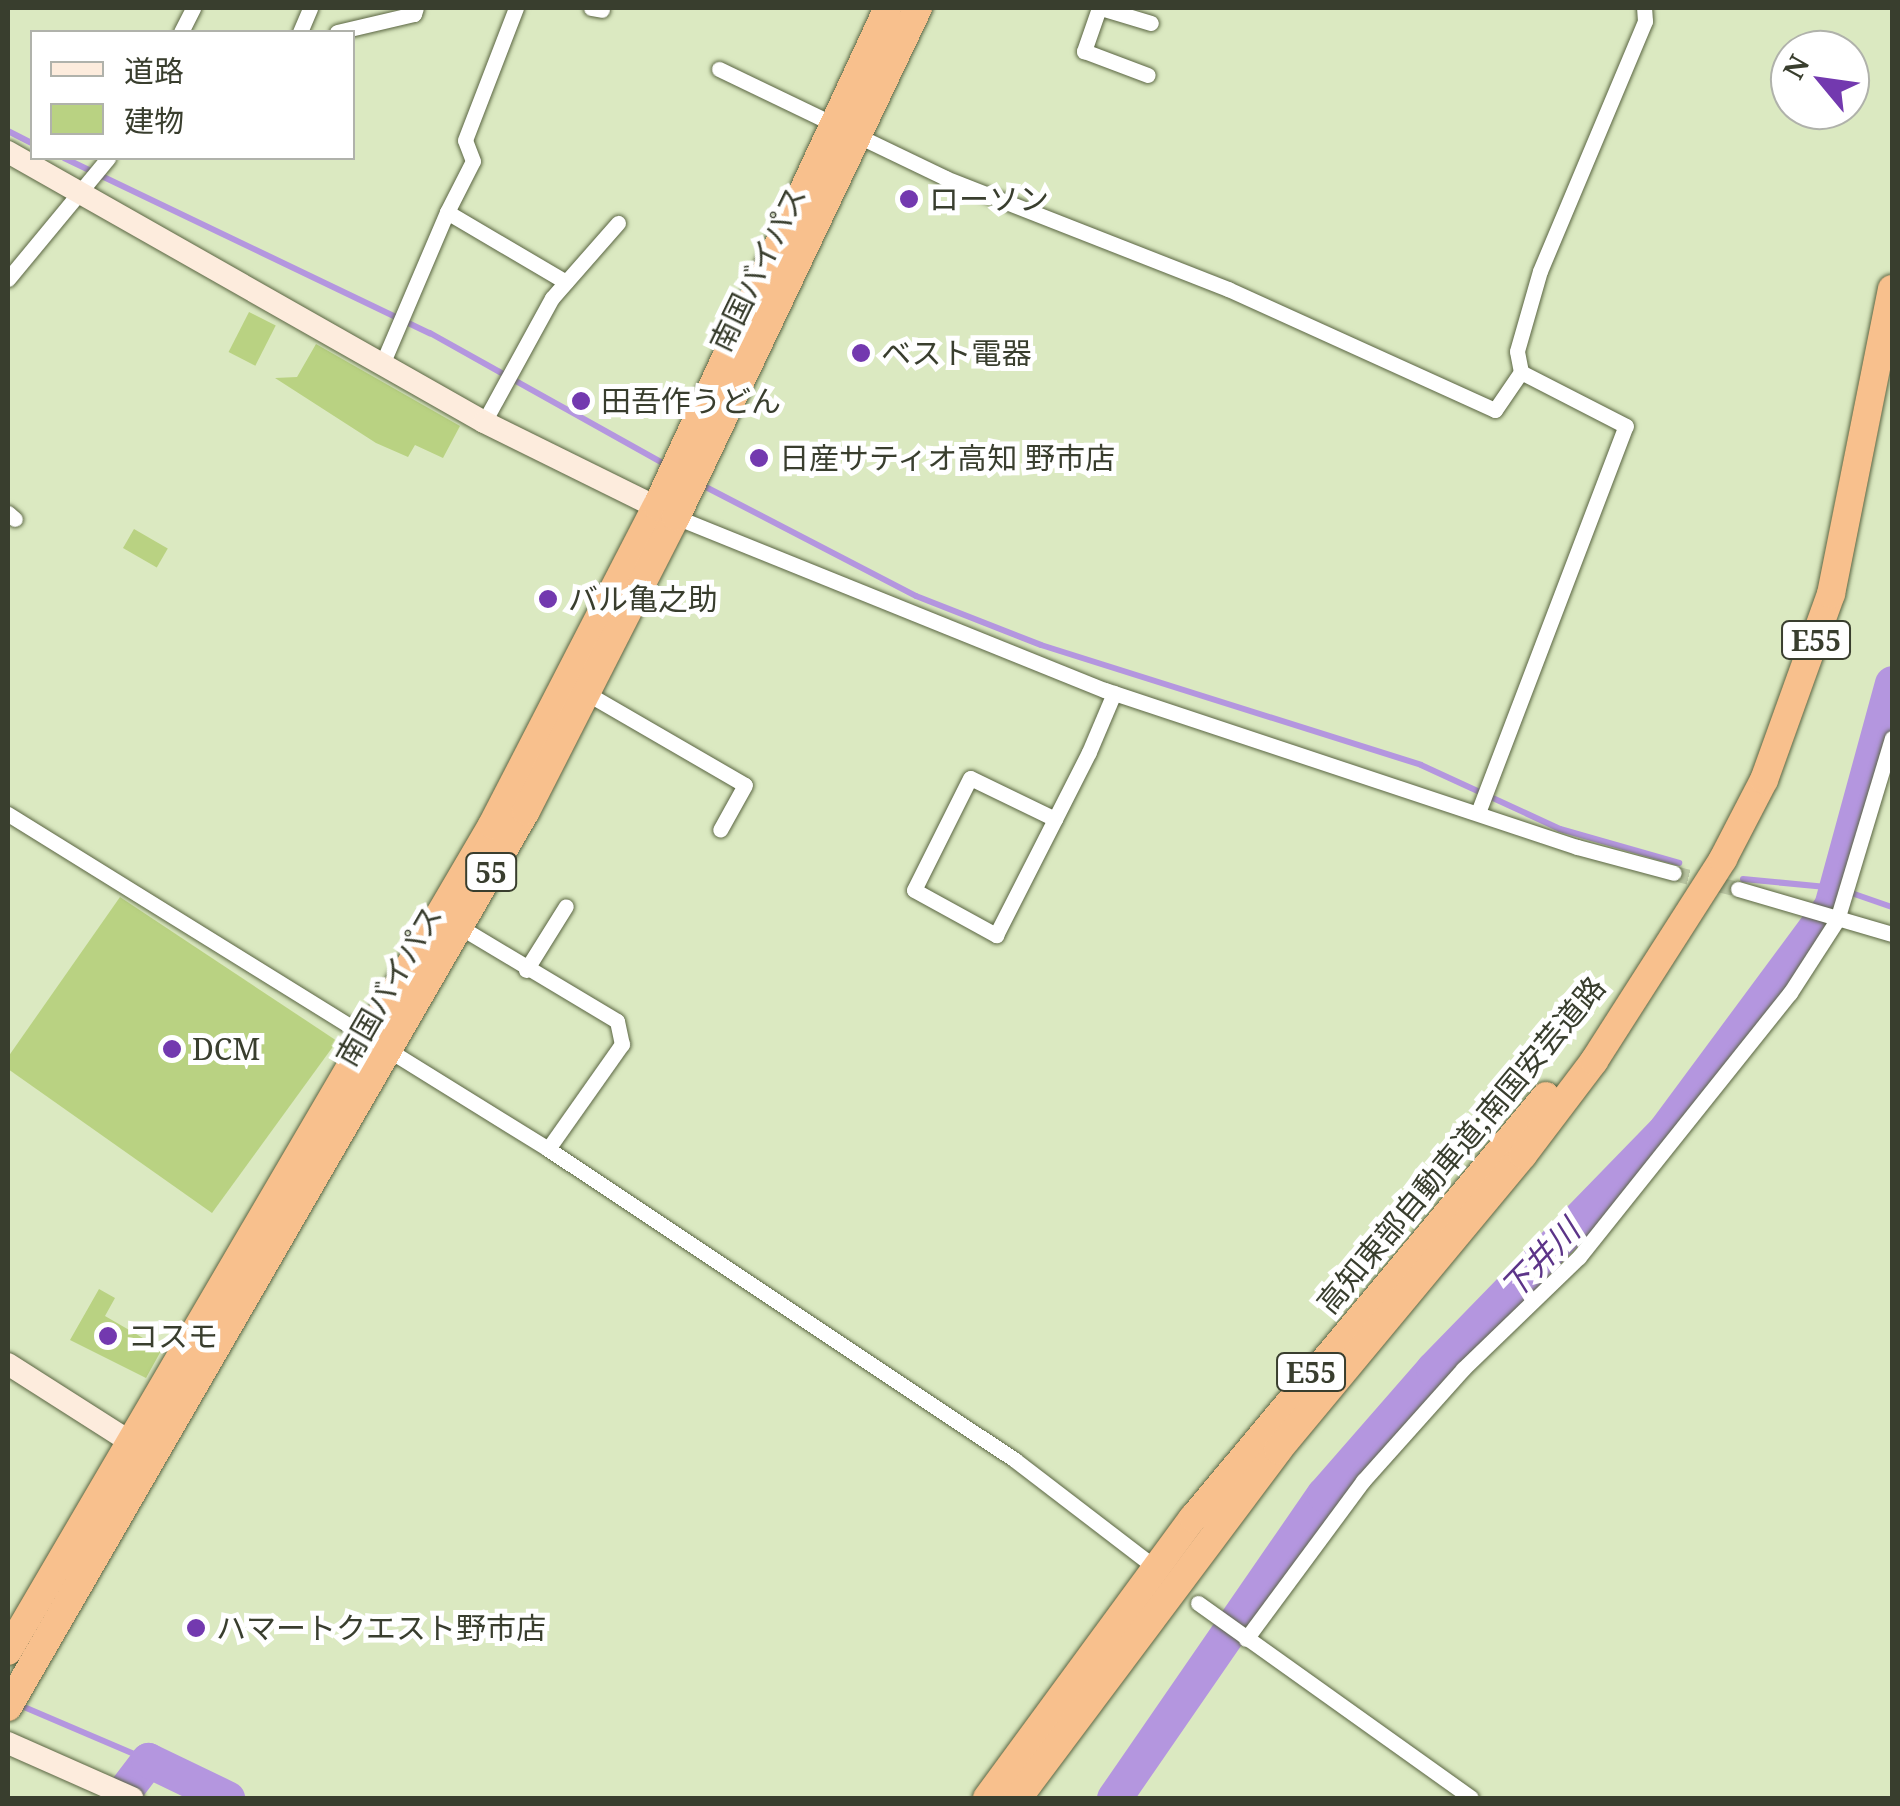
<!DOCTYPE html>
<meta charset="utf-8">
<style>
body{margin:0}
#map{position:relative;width:1900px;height:1806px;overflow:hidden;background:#dbe9c1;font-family:"Noto Serif","Noto Sans JP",serif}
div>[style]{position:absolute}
.stream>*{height:6px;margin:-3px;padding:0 3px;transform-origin:3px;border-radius:3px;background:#b496df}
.river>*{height:35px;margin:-17.5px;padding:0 17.5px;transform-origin:17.5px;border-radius:17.5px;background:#b496df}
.building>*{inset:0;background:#b9d282;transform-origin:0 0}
.street-tunnel>*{height:15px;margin-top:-7.5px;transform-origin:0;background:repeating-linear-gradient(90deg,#bbc7a4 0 15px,transparent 0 23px)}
.roads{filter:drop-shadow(0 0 2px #5a6542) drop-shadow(0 0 2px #5a6542)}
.street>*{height:15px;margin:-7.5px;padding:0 7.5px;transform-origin:7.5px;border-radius:7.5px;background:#fff}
.secondary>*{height:22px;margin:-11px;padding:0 11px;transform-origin:11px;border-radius:11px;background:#fdecdd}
.highway>*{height:28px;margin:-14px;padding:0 14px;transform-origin:14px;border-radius:14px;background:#f8c08d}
.dots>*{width:28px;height:28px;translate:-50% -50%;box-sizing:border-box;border:5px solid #fff;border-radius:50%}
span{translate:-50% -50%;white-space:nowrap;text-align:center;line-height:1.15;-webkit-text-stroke:10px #fff;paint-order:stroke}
.shield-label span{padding:2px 8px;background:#fff;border:2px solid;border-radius:8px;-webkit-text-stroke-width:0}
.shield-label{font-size:28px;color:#393e2e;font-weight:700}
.poi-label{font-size:30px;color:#393e2e}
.left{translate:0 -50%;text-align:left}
.street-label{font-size:30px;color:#393e2e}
.water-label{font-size:32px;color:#5c3488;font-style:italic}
.frame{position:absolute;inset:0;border:10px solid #393e2e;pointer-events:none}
.legend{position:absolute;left:30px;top:30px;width:325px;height:130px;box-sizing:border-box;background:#fff;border:2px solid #b0b2ab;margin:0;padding:12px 18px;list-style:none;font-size:30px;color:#393e2e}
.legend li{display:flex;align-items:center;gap:20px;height:50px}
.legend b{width:50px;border:2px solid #b0b2ab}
.north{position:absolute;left:1770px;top:30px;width:100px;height:100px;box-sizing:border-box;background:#fff;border:2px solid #b0b2ab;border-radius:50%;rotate:299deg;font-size:28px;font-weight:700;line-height:40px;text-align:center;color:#393e2e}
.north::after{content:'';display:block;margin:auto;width:35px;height:45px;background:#7339af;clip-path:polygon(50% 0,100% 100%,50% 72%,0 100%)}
</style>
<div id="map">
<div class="stream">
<i style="left:8px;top:131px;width:27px;rotate:27deg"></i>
<i style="left:64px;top:158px;width:406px;rotate:25.6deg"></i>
<i style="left:430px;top:333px;width:273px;rotate:29.2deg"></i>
<i style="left:700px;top:484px;width:243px;rotate:27.4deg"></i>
<i style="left:916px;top:596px;width:134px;rotate:21.4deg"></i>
<i style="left:1041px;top:645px;width:398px;rotate:17.5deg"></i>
<i style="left:1421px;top:765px;width:153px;rotate:24.7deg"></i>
<i style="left:1560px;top:829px;width:124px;rotate:15.9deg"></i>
<i style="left:1743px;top:879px;width:94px;rotate:5.5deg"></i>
<i style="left:1837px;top:888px;width:58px;rotate:19.1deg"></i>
<i style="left:17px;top:1704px;width:142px;rotate:23.1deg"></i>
</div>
<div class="river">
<i style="left:119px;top:1798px;width:48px;rotate:-52.7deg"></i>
<i style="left:148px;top:1760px;width:88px;rotate:25.7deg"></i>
<i style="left:1114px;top:1798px;width:369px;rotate:-55.4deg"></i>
<i style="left:1324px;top:1494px;width:166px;rotate:-48.9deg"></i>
<i style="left:1433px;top:1369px;width:334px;rotate:-45.8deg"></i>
<i style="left:1666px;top:1129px;width:277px;rotate:-53.5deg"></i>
<i style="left:1831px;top:906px;width:231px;rotate:-74.7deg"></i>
</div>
<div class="building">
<i style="left:249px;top:312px;width:30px;height:45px;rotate:27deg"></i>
<i style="clip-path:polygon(316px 344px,460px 426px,443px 458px,415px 445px,408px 457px,376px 443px,275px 378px,297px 377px)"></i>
<i style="left:134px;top:529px;width:39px;height:22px;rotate:30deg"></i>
<i style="clip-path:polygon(120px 897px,337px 1041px,212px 1213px,8px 1069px,8px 1057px)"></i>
<i style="clip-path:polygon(99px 1289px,115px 1298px,105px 1316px,162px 1349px,146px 1378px,70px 1340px)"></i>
</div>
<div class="street-tunnel">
<i style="left:1674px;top:873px;width:66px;rotate:14deg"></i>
</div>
<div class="roads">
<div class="street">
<i style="left:591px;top:8px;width:11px;rotate:10deg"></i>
<i style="left:1099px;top:8px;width:46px;rotate:109.2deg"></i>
<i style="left:1084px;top:51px;width:68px;rotate:20.6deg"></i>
<i style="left:1101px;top:8px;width:52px;rotate:16.7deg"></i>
<i style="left:181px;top:32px;width:27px;rotate:-63deg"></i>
<i style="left:300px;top:32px;width:26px;rotate:-67deg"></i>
<i style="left:337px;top:32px;width:79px;rotate:-13.2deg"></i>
<i style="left:414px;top:14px;width:6px;rotate:-72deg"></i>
<i style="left:719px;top:69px;width:251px;rotate:25.7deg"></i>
<i style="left:945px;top:178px;width:304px;rotate:21.4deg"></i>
<i style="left:1228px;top:289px;width:293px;rotate:24.4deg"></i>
<i style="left:1495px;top:410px;width:46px;rotate:-55.6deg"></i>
<i style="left:1521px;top:372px;width:21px;rotate:-101deg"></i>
<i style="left:1517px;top:351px;width:83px;rotate:-74deg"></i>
<i style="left:1540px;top:271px;width:271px;rotate:-67.2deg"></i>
<i style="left:1645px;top:21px;width:13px;rotate:-94deg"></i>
<i style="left:447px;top:212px;width:57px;rotate:-63deg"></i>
<i style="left:473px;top:161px;width:22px;rotate:-111deg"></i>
<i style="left:465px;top:140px;width:142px;rotate:-68.9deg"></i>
<i style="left:8px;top:279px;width:157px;rotate:-50.4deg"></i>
<i style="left:383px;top:362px;width:163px;rotate:-66.9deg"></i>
<i style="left:447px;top:212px;width:138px;rotate:30.5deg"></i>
<i style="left:484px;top:422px;width:141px;rotate:-61.3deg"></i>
<i style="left:552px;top:298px;width:100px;rotate:-48.7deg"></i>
<i style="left:8px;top:513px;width:9px;rotate:41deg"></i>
<i style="left:676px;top:517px;width:463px;rotate:22deg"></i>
<i style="left:1105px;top:690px;width:497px;rotate:18.4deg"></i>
<i style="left:1577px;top:847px;width:100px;rotate:15deg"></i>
<i style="left:588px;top:694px;width:181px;rotate:30.1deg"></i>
<i style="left:745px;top:785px;width:51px;rotate:119.1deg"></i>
<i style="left:1479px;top:810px;width:411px;rotate:-69.1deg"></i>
<i style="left:1626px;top:426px;width:118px;rotate:-152.8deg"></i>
<i style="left:8px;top:814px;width:635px;rotate:31.81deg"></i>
<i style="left:548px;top:1149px;width:561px;rotate:33.66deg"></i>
<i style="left:1015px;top:1460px;width:163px;rotate:37.5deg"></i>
<i style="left:1055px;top:819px;width:94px;rotate:-154.2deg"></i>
<i style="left:970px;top:778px;width:125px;rotate:116.6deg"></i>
<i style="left:914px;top:890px;width:94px;rotate:28.8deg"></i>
<i style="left:996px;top:935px;width:130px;rotate:-63deg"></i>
<i style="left:1055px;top:819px;width:75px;rotate:-63.1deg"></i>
<i style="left:1089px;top:752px;width:64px;rotate:-67deg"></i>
<i style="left:1738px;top:889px;width:160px;rotate:16.3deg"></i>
<i style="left:460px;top:927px;width:183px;rotate:30.9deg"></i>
<i style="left:617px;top:1021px;width:24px;rotate:78deg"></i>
<i style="left:622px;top:1044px;width:128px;rotate:125.2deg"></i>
<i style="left:526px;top:970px;width:75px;rotate:-58deg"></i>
<i style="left:1198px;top:1603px;width:335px;rotate:35.5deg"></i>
<i style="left:1246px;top:1639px;width:197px;rotate:-53.5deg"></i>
<i style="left:1363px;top:1481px;width:150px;rotate:-48.2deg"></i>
<i style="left:1463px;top:1369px;width:161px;rotate:-44deg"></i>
<i style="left:1579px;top:1257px;width:338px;rotate:-51.4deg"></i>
<i style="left:1790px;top:993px;width:87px;rotate:-57.2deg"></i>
<i style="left:1837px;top:920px;width:190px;rotate:-73.2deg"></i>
</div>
<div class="secondary">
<i style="left:8px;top:152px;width:547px;rotate:29.56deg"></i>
<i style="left:484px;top:422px;width:205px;rotate:26.3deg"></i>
<i style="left:8px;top:1364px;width:160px;rotate:32.5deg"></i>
<i style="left:8px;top:1743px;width:136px;rotate:23.9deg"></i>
</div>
<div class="highway">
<i style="left:8px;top:1651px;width:957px;rotate:-59.63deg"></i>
<i style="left:492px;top:825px;width:359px;rotate:-62.7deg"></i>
<i style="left:657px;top:506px;width:549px;rotate:-65.12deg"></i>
<i style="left:8px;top:1707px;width:1035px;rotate:-59.97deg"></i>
<i style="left:526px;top:811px;width:330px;rotate:-63deg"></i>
<i style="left:676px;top:517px;width:564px;rotate:-64.57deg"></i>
<i style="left:987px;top:1798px;width:348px;rotate:-53.7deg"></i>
<i style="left:1193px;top:1518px;width:550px;rotate:-50.09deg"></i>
<i style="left:1018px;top:1798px;width:434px;rotate:-53.2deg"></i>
<i style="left:1278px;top:1450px;width:383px;rotate:-50.3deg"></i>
<i style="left:1523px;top:1155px;width:118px;rotate:-52.9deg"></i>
<i style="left:1594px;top:1061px;width:240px;rotate:-57.4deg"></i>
<i style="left:1723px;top:859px;width:89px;rotate:-62.6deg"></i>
<i style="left:1764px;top:780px;width:198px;rotate:-70.2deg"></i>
<i style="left:1831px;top:594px;width:311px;rotate:-78.7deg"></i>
</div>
</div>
<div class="dots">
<i style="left:909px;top:199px;background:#7339af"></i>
<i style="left:861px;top:353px;background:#7339af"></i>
<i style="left:581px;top:401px;background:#7339af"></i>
<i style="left:759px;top:458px;background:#7339af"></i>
<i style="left:548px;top:599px;background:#7339af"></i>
<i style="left:172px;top:1049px;background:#7339af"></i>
<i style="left:108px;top:1336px;background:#7339af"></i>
<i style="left:196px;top:1628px;background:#7339af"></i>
</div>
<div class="shield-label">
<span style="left:1816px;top:640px">E55</span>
<span style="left:491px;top:872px">55</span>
<span style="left:1311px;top:1372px">E55</span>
</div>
<div class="poi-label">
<span class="left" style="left:929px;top:199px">ローソン</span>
<span class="left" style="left:881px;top:353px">ベスト電器</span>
<span class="left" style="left:601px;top:401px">田吾作うどん</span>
<span class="left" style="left:779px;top:458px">日産サティオ高知 野市店</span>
<span class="left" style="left:568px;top:599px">バル亀之助</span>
<span class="left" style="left:192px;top:1049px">DCM</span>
<span class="left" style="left:128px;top:1336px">コスモ</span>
<span class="left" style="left:216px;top:1628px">ハマートクエスト野市店</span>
</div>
<div class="street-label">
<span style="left:758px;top:269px;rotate:-64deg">南国バイパス</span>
<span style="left:389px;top:986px;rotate:-60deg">南国バイパス</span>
<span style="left:1461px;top:1145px;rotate:-50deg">高知東部自動車道;南国安芸道路</span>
</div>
<div class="water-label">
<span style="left:1540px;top:1259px;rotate:-46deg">下井川</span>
</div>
<div class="frame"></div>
<ul class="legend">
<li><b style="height:12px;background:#fdecdd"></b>道路</li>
<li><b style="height:28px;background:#b9d282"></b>建物</li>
</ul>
<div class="north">N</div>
</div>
